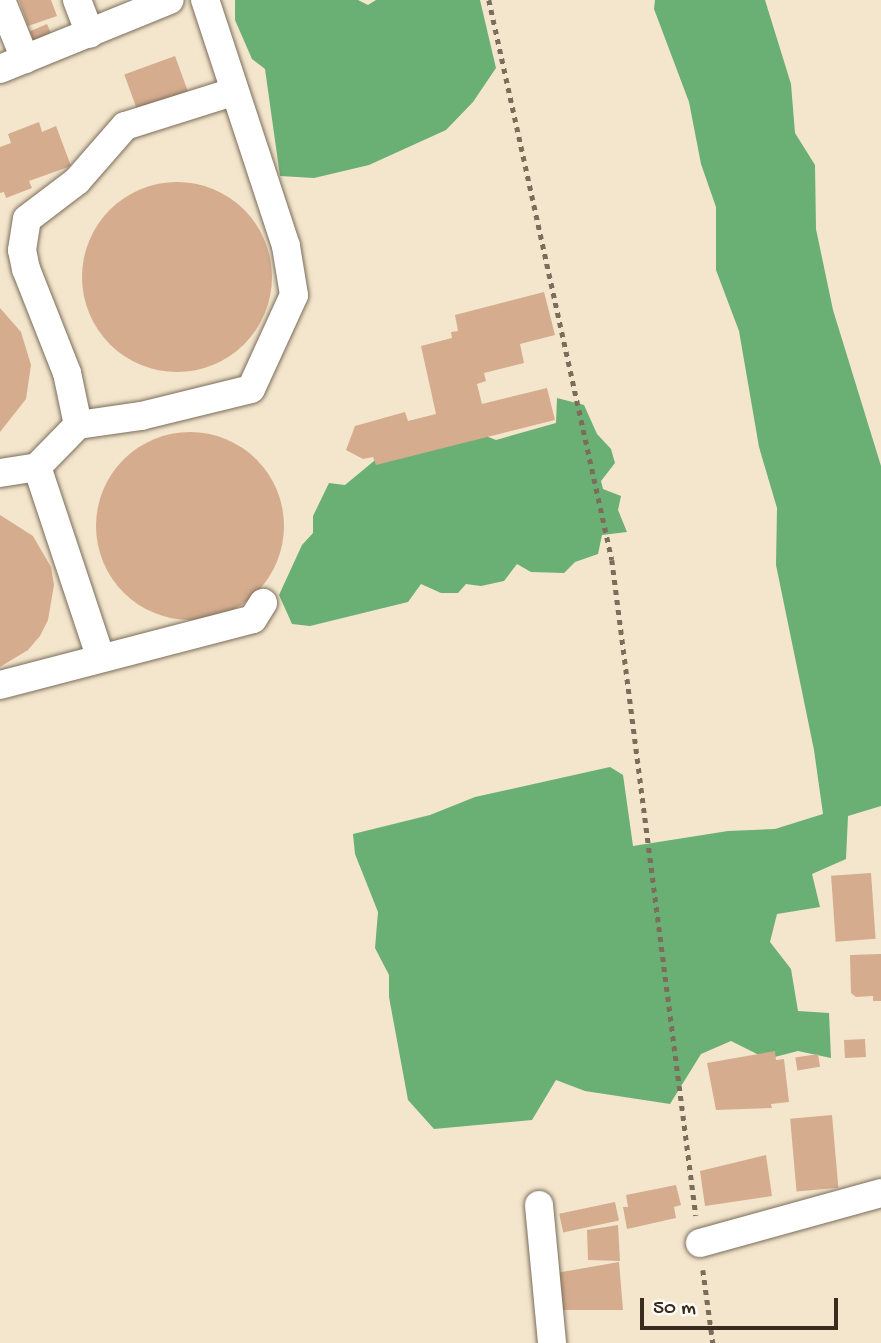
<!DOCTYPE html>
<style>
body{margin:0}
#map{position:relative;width:881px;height:1343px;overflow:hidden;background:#f3e6cc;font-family:"Gochi Hand",sans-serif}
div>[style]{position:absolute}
.forest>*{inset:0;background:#6aaf74}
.building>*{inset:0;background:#d5ac8e;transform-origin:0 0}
.round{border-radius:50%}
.path>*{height:4.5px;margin-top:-2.25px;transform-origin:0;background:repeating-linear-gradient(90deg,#7b6c5b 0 5px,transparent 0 10px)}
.roads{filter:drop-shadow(0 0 2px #7b6c5b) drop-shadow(0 0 2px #7b6c5b)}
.minor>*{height:28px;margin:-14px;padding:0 14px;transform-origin:14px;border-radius:14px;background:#fff}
span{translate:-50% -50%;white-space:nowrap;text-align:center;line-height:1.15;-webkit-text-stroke:5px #fdfcf7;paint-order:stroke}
.scale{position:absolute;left:640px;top:1298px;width:198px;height:32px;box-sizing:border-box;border:4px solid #3b2a1e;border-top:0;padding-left:9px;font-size:21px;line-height:24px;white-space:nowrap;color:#3b2a1e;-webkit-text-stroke:5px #fdfcf7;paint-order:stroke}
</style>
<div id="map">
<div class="forest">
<i style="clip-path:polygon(235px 0,358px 0,368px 5px,376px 0,480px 0,496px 68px,473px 102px,446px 130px,369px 165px,314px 178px,280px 176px,265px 69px,252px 59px,235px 20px)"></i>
<i style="clip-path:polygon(655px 0,765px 0,791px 84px,795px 133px,815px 165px,816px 229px,833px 310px,881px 466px,881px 806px,848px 816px,846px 859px,812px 874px,820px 907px,777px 914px,770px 942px,791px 969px,798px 1011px,829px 1013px,831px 1058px,798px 1051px,767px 1059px,731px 1041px,701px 1054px,670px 1104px,585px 1091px,556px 1080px,532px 1120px,434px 1129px,408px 1100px,389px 997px,389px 975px,375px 948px,378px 912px,355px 854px,353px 834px,430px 815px,475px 797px,610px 767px,623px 775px,633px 846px,728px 831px,775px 829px,823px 814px,814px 750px,776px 565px,777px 508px,759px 447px,739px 331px,716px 270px,716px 207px,701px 164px,689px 102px,654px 9px)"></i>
<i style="clip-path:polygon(557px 398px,584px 405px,597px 434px,611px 449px,615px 463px,601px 481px,603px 489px,621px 496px,618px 510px,627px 532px,602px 535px,598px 554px,575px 562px,564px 573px,531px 572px,517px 564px,504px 581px,481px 586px,466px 584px,458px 593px,441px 593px,421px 584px,408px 602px,310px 626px,292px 624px,279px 595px,302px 545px,313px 533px,313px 516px,329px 483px,345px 485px,380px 456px,470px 430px,496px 440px,556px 423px)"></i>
</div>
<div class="building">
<i style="clip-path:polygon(19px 0,51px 0,57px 16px,28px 26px)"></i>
<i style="left:47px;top:24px;width:13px;height:19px;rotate:67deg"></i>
<i style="left:175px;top:56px;width:44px;height:54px;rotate:70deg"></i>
<i style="clip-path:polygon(39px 122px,42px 132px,56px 126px,71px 166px,29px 181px,32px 188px,6px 198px,4px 192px,0 193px,0 147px,11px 143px,8px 134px)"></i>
<i class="round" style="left:82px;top:182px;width:190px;height:190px"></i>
<i style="clip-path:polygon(544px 292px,555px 335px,520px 344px,524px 363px,484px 373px,486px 381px,477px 384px,482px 404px,547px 388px,555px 420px,376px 465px,373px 457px,363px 459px,346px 450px,355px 426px,405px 412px,408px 421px,436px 414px,421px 346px,452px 338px,451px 332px,458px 331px,455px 315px)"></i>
<i style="clip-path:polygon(0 308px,21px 332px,31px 365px,26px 399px,0 432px)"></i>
<i class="round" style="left:96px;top:432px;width:188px;height:188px"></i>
<i style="clip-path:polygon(0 515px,33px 536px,51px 567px,54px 585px,48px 620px,40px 636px,28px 650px,0 667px)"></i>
<i style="left:871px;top:873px;width:66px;height:40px;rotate:86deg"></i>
<i style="clip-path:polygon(881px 954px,881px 1001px,873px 1001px,873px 996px,856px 997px,851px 993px,850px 955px)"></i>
<i style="left:865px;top:1039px;width:18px;height:21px;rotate:87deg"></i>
<i style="clip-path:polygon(775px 1051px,776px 1060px,784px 1059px,789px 1102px,771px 1104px,772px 1108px,716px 1110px,707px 1063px)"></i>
<i style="left:818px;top:1054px;width:13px;height:23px;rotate:81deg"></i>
<i style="left:832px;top:1115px;width:73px;height:42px;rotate:85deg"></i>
<i style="clip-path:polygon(766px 1155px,772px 1196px,705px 1206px,700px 1171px)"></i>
<i style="clip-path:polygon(676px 1185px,681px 1205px,674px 1207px,676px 1218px,627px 1229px,623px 1207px,628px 1207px,626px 1195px)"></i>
<i style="left:615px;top:1202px;width:19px;height:57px;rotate:78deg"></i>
<i style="clip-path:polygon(618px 1225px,620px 1261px,588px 1260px,587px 1230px)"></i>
<i style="clip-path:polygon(619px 1262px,623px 1310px,560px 1310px,556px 1273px)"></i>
</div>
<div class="path">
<i style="left:489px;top:0;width:573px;rotate:77.61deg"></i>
<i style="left:612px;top:560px;width:661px;rotate:82.7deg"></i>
<i style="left:703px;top:1270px;width:74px;rotate:82.2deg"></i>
</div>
<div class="roads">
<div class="minor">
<i style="left:1px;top:0;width:64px;rotate:67.9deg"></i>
<i style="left:77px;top:0;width:36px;rotate:69deg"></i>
<i style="left:0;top:69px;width:183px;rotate:-22.1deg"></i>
<i style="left:78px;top:425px;width:64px;rotate:-8.1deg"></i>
<i style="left:141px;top:416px;width:113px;rotate:-13.8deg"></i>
<i style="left:251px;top:389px;width:103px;rotate:-65.4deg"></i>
<i style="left:294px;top:295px;width:50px;rotate:-99.3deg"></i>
<i style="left:286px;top:246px;width:259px;rotate:-108.2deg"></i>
<i style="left:0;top:473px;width:37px;rotate:-9deg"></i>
<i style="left:100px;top:656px;width:199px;rotate:-108.4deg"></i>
<i style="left:37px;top:467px;width:59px;rotate:-45.7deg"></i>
<i style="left:78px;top:425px;width:53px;rotate:-101.9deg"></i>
<i style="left:67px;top:373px;width:112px;rotate:-111.5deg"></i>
<i style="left:26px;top:269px;width:19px;rotate:-102deg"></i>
<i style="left:22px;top:250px;width:31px;rotate:-81deg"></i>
<i style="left:27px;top:219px;width:63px;rotate:-37.2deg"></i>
<i style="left:77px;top:181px;width:73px;rotate:-48.9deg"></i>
<i style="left:125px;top:126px;width:113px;rotate:-17.5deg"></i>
<i style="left:0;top:685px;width:261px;rotate:-14.6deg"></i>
<i style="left:253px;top:619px;width:19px;rotate:-58deg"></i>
<i style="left:539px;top:1205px;width:139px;rotate:84.6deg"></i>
<i style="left:700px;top:1243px;width:188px;rotate:-15.4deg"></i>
</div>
</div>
<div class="scale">50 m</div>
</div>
